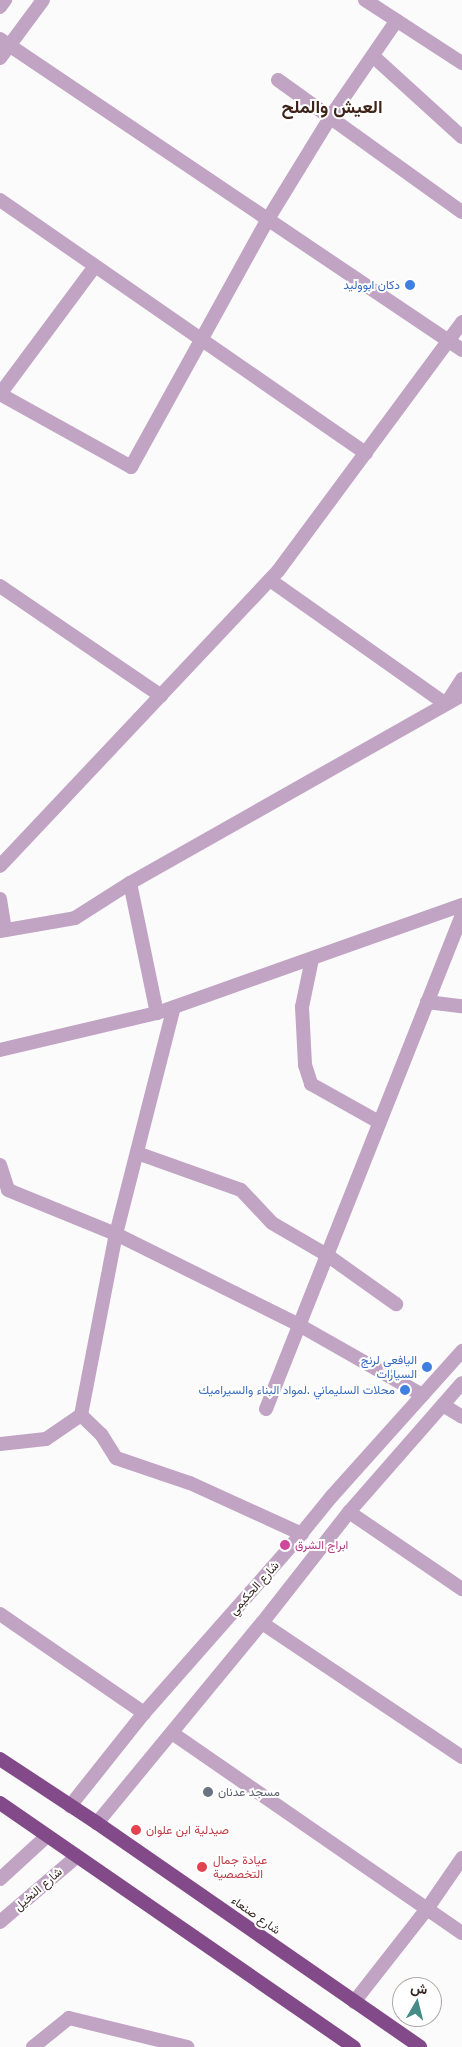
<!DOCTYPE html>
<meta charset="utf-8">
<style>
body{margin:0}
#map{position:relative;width:462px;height:2047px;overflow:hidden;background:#fbfbfb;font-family:"Libre Baskerville",Vazirmatn,serif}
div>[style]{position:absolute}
.minor>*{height:14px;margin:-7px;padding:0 7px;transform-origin:7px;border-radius:7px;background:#c1a3c4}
.tertiary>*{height:14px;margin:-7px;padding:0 7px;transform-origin:7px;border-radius:7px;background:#c1a3c4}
.trunk>*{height:14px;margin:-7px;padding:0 7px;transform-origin:7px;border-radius:7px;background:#834a8a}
.dots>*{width:14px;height:14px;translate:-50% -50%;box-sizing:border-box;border:2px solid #fff;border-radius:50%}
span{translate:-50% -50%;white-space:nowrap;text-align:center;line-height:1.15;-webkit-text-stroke:4px #fff;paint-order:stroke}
.shop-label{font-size:12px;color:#366cbe}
.right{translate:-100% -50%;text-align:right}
.hotel-label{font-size:12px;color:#b23c85}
.left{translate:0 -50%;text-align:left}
.street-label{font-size:12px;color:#342721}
.worship-label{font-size:12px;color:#5b616d}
.health-label{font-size:12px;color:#be3a42}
.district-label{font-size:18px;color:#3e2419;font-weight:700}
.north{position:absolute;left:392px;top:1977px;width:50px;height:50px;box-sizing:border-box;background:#fff;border:1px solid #aea9a6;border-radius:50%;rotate:8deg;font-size:14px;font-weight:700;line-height:20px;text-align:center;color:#342721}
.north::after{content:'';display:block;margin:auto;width:18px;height:22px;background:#458c88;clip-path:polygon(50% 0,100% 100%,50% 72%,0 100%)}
</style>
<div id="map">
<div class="minor">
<i style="left:365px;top:0;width:116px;rotate:33deg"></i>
<i style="left:0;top:7px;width:9px;rotate:-54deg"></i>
<i style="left:0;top:39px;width:557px;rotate:33.95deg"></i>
<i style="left:374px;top:57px;width:119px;rotate:42.3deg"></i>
<i style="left:0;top:58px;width:72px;rotate:-53.4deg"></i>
<i style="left:278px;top:80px;width:226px;rotate:35.7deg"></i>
<i style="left:0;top:200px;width:445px;rotate:34.7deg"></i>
<i style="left:0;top:394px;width:150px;rotate:29.1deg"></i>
<i style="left:131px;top:467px;width:283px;rotate:-61.1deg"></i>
<i style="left:268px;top:219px;width:121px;rotate:-58.5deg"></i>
<i style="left:331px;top:116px;width:116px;rotate:-55.5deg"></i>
<i style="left:0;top:394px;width:159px;rotate:-53.4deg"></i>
<i style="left:270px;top:580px;width:215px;rotate:35.2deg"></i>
<i style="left:446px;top:704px;width:30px;rotate:-57deg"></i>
<i style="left:0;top:586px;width:195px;rotate:34.3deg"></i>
<i style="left:0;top:866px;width:405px;rotate:-46.7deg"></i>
<i style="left:278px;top:571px;width:310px;rotate:-53.5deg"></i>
<i style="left:130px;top:883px;width:133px;rotate:78.3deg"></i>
<i style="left:157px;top:1013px;width:324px;rotate:-19.5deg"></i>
<i style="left:0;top:899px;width:31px;rotate:81deg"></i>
<i style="left:0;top:931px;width:76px;rotate:-9.8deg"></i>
<i style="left:75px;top:918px;width:65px;rotate:-32.5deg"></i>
<i style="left:130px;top:883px;width:382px;rotate:-29.5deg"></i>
<i style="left:312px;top:959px;width:49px;rotate:101.8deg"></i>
<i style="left:302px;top:1007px;width:58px;rotate:87deg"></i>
<i style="left:305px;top:1065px;width:20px;rotate:72deg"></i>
<i style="left:311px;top:1084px;width:78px;rotate:29.2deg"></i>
<i style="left:427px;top:1002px;width:35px;rotate:7deg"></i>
<i style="left:0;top:1050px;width:161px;rotate:-13.3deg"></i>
<i style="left:137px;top:1153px;width:110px;rotate:19.6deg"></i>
<i style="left:241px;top:1190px;width:45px;rotate:46.8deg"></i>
<i style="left:272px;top:1223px;width:64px;rotate:30.2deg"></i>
<i style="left:327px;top:1255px;width:85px;rotate:35.4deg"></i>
<i style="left:0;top:1165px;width:26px;rotate:72deg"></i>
<i style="left:8px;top:1190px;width:117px;rotate:22.2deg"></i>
<i style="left:116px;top:1234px;width:234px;rotate:-75.7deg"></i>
<i style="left:443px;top:1405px;width:22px;rotate:32deg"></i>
<i style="left:266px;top:1409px;width:531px;rotate:-68.36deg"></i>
<i style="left:81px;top:1415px;width:28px;rotate:44deg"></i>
<i style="left:101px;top:1434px;width:28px;rotate:58deg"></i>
<i style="left:116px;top:1458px;width:78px;rotate:18.7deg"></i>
<i style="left:190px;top:1483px;width:123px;rotate:24.5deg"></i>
<i style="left:0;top:1444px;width:46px;rotate:-6.2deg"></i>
<i style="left:46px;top:1439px;width:42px;rotate:-34.4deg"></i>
<i style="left:81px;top:1415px;width:184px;rotate:-79.1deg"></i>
<i style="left:116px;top:1234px;width:204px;rotate:26.4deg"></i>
<i style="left:299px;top:1325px;width:142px;rotate:29.6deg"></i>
<i style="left:349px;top:1512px;width:137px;rotate:34.3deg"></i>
<i style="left:0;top:1614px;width:175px;rotate:34.5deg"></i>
<i style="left:262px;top:1623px;width:241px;rotate:33.8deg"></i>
<i style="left:172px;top:1733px;width:352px;rotate:34.6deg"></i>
<i style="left:354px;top:2002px;width:118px;rotate:-51.9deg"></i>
<i style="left:427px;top:1909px;width:62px;rotate:-55.5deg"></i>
<i style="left:33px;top:2047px;width:46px;rotate:-38.9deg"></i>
<i style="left:69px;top:2018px;width:122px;rotate:13.8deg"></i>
</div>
<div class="tertiary">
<i style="left:70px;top:1806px;width:119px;rotate:-51.5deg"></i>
<i style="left:144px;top:1713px;width:224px;rotate:-48.6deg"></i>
<i style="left:292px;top:1545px;width:63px;rotate:-50.8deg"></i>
<i style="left:332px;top:1496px;width:195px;rotate:-48.1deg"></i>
<i style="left:97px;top:1823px;width:259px;rotate:-50.5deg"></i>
<i style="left:262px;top:1623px;width:141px;rotate:-51.9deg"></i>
<i style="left:349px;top:1512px;width:171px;rotate:-48.8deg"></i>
<i style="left:0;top:1879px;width:64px;rotate:-42.5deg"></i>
<i style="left:0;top:1922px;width:100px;rotate:-40.5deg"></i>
</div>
<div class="trunk">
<i style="left:0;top:1759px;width:116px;rotate:33.4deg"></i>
<i style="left:97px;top:1823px;width:393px;rotate:34.7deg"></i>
<i style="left:0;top:1803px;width:430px;rotate:34.6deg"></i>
</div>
<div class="dots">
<i style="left:410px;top:285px;background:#3f7fe0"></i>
<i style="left:427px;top:1367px;background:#3f7fe0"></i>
<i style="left:405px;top:1390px;background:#3f7fe0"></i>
<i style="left:285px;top:1545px;background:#d1479c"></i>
<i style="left:208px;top:1792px;background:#6b7280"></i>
<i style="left:136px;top:1830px;background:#e0444e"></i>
<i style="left:202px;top:1867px;background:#e0444e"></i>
</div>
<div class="shop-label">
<span class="right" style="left:400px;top:285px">دكان ابووليد</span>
<span class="right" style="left:417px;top:1367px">اليافعي لرنج<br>السيارات</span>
<span class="right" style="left:395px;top:1390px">محلات السليماني .لمواد البناء والسيراميك</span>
</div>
<div class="hotel-label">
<span class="left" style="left:295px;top:1545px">ابراج الشرق</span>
</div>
<div class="street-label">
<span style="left:254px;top:1588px;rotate:-48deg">شارع الحكيمي</span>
<span style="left:38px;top:1889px;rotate:-41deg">شارع النخيل</span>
<span style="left:256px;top:1915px;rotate:35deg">شارع صنعاء</span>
</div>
<div class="worship-label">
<span class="left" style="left:218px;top:1792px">مسجد عدنان</span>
</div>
<div class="health-label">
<span class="left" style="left:146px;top:1830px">صيدلية ابن علوان</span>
<span class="left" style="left:213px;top:1867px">عيادة جمال<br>التخصصية</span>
</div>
<div class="district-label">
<span style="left:332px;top:107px">العيش والملح</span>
</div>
<div class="north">ش</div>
</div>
